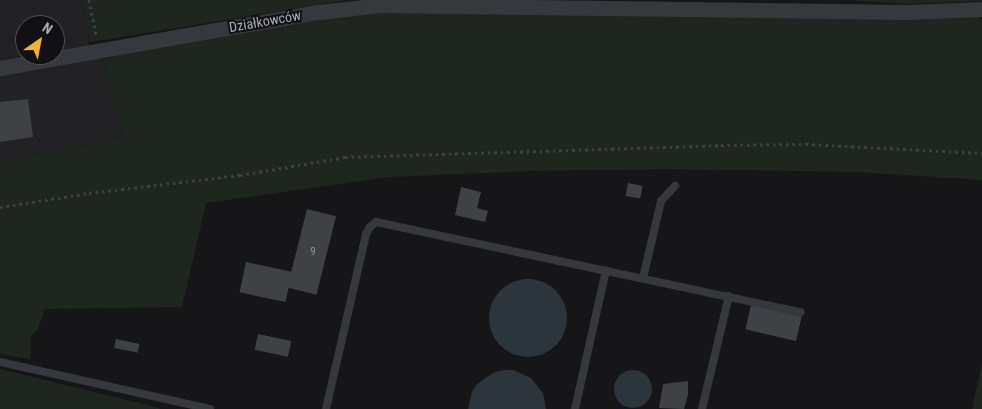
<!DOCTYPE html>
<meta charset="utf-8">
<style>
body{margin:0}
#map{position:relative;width:982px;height:409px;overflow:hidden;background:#161618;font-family:"Roboto Condensed",sans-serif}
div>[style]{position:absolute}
.built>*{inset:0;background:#222225}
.green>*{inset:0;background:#1e261f}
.water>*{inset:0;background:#2c353c}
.round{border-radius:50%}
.building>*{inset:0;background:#404145;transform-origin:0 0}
.path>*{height:2.5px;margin-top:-1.25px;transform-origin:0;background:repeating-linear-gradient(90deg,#3d3f44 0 2.5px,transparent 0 6.5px)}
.service>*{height:8px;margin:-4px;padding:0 4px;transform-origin:4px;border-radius:4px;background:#37383d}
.minor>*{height:15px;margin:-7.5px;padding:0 7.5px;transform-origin:7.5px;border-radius:7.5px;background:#37383d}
span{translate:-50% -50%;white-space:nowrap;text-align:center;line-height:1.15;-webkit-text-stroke:4px #111113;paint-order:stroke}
.number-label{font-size:11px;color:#8e929b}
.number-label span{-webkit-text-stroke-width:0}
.street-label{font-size:14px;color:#a8adb8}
.north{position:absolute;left:15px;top:15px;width:50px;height:50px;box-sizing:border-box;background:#111113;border:1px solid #4d4f55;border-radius:50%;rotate:33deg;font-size:14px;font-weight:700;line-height:20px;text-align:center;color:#a8adb8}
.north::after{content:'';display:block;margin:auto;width:18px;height:22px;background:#f2b134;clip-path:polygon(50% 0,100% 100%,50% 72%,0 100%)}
</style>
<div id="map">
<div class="built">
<i style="clip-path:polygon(evenodd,0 0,81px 0,90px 42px,87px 42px,103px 59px,123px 138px,0 160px,0 0,25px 25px,55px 25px,55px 55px,25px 55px,25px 25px)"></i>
</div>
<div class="green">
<i style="clip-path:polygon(81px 0,348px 0,90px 42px)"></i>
<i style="clip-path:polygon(845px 0,982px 0,982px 1px,906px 4px)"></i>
<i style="clip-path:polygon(362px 11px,977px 16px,982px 20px,982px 180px,857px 172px,664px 169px,533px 171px,389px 177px,206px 203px,182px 307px,45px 309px,37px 331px,31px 336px,30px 359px,0 354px,0 160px,123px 138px,103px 59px,313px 13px)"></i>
<i style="clip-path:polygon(982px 364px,982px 409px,972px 409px)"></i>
<i style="clip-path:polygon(0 369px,160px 408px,159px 409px,0 409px)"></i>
</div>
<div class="water">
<i class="round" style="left:489px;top:279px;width:78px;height:78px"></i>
<i class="round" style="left:614px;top:370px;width:38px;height:38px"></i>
<i style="clip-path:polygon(503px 370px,513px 370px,531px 378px,543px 393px,546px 409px,468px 409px,472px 392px,477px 384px,493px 373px)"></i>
</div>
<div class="building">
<i style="clip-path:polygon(28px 99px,33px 137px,0 142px,0 102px)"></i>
<i style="left:628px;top:183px;width:15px;height:13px;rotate:11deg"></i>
<i style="clip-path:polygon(461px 187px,481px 192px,477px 208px,488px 211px,485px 222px,455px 215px)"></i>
<i style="left:307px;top:209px;width:30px;height:81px;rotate:14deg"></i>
<i style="left:246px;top:262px;width:47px;height:31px;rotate:12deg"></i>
<i style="left:751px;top:305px;width:52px;height:25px;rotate:13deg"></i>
<i style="left:258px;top:334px;width:34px;height:16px;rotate:12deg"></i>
<i style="left:116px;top:339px;width:24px;height:9px;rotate:12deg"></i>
<i style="clip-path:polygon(688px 381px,688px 395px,684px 409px,659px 408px,663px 384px)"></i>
</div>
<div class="path">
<i style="left:89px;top:0;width:39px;rotate:78deg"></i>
<i style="left:0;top:207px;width:90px;rotate:-8.9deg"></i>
<i style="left:89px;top:193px;width:152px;rotate:-6.8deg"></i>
<i style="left:240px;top:175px;width:107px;rotate:-9.7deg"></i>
<i style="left:345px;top:157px;width:376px;rotate:-1.8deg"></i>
<i style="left:721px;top:145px;width:85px;rotate:-0.7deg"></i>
<i style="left:806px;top:144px;width:176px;rotate:2.9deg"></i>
</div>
<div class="service">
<i style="left:643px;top:278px;width:79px;rotate:-76.8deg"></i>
<i style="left:661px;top:201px;width:21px;rotate:-47deg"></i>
<i style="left:0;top:362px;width:215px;rotate:12.6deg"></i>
<i style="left:326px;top:409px;width:180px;rotate:-77.1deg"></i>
<i style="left:366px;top:234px;width:8px;rotate:-60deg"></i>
<i style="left:370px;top:227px;width:8px;rotate:-40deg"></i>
<i style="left:376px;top:222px;width:434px;rotate:12deg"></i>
<i style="left:575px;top:409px;width:142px;rotate:-77.4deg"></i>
<i style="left:702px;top:409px;width:116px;rotate:-76.6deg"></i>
</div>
<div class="minor">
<i style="left:0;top:68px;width:324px;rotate:-10deg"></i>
<i style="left:319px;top:12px;width:61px;rotate:-6.5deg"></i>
<i style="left:380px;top:5px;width:528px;rotate:0.76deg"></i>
<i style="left:908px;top:12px;width:74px;rotate:-2.3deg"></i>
</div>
<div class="number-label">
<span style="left:313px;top:252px">9</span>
</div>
<div class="street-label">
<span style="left:265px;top:21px;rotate:-10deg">Działkowców</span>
</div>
<div class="north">N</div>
</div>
